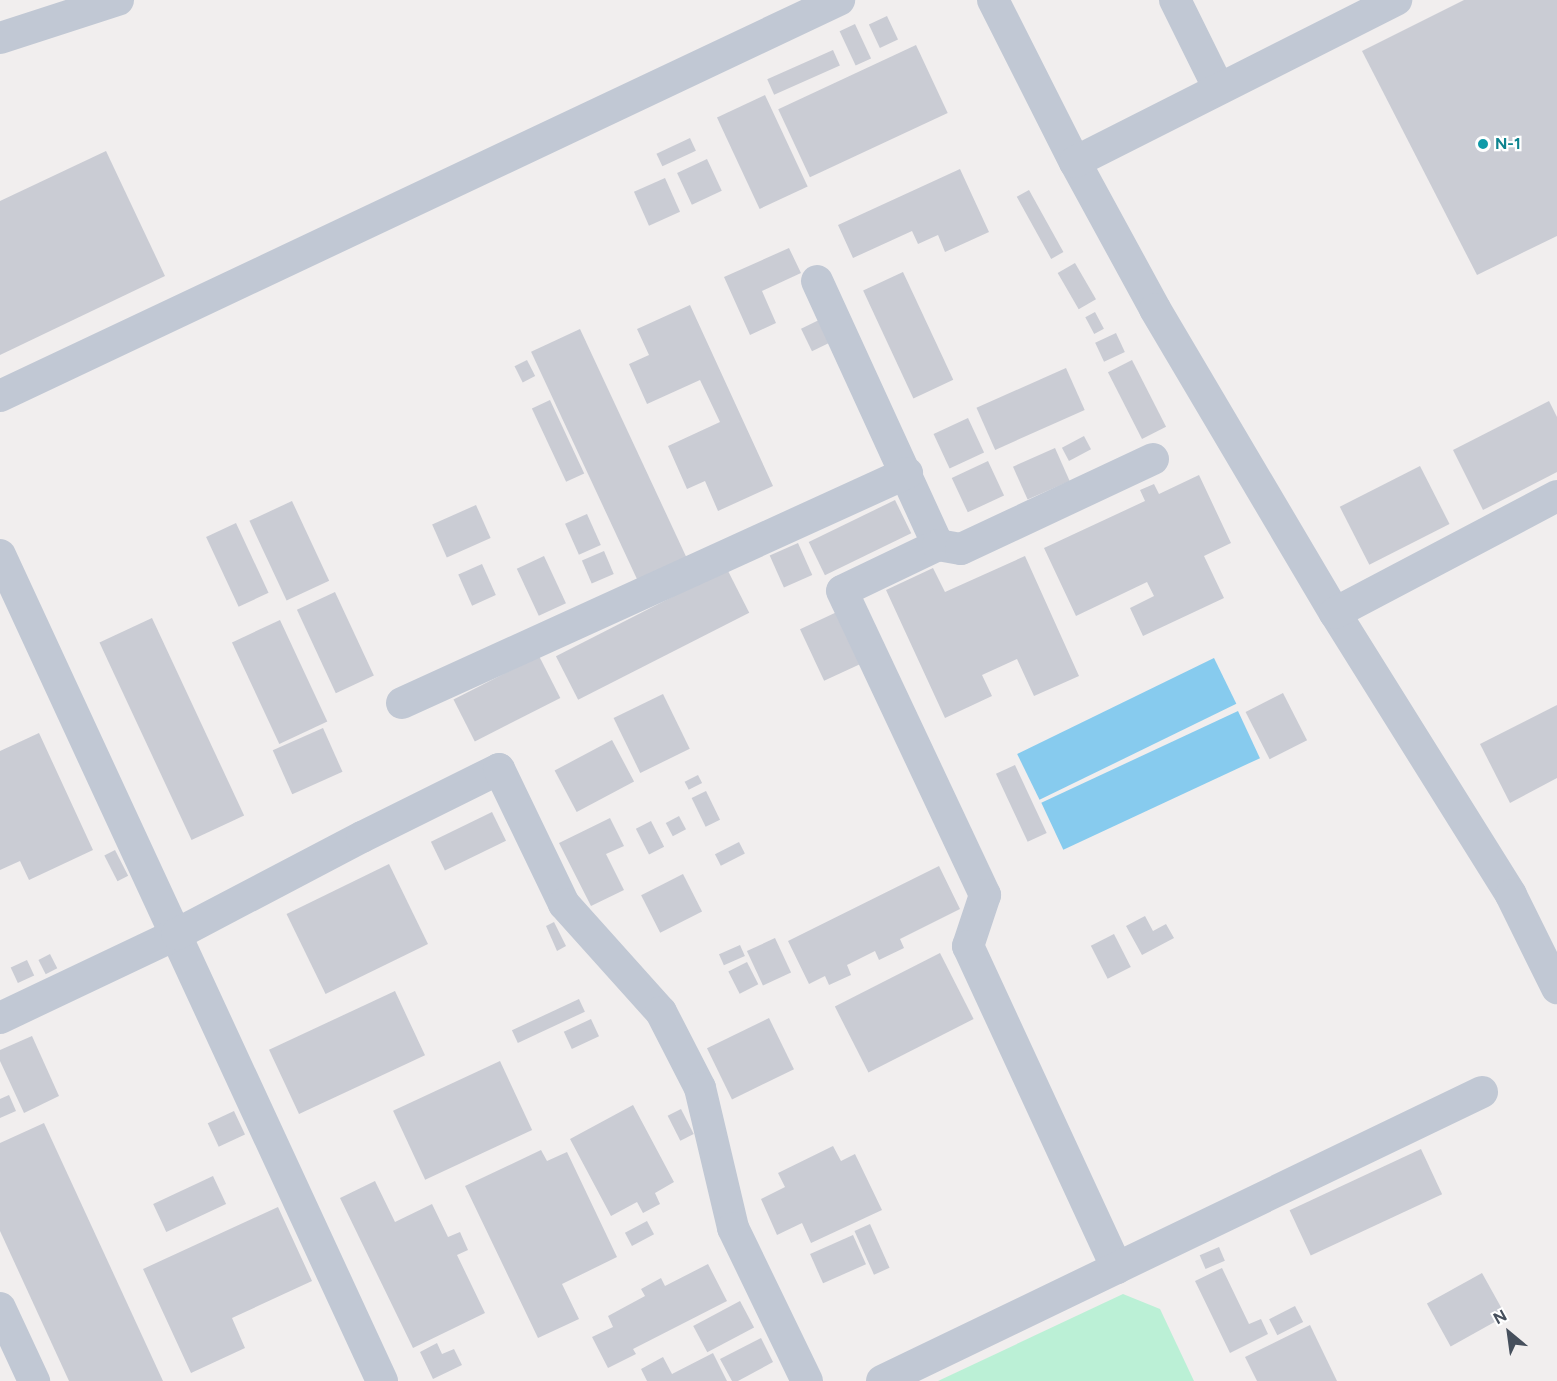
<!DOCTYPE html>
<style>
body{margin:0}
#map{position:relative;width:1557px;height:1381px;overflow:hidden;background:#f1eeee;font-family:Figtree,sans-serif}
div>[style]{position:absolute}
.green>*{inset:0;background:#bbf0d6}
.water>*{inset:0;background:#87cbee;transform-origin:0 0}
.building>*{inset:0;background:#caccd4;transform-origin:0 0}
.minor>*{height:32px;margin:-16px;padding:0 16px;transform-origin:16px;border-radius:16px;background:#c1c8d4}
.dots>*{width:16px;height:16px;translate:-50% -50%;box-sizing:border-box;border:3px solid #fff;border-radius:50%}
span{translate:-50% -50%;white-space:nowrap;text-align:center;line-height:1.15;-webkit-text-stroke:4.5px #fff;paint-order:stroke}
.culture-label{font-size:16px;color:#0d838f;font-weight:700}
.left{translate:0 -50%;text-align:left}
.north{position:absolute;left:1479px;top:1303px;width:60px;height:60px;-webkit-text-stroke:4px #fff;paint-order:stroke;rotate:331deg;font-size:16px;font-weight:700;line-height:24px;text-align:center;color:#464f5c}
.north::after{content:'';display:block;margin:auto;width:21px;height:27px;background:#464f5c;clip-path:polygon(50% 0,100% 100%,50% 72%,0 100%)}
</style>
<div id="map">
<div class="green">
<i style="clip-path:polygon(1123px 1294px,1160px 1309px,1194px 1381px,938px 1381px)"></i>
</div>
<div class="water">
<i style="left:1214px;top:658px;width:51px;height:219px;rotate:64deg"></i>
<i style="left:1238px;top:711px;width:52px;height:217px;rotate:65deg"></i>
</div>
<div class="building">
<i style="clip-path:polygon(1464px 0,1557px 0,1557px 236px,1477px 275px,1362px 51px)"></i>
<i style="left:887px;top:16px;width:26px;height:20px;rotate:65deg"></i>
<i style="left:855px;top:24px;width:38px;height:17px;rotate:65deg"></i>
<i style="left:916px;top:45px;width:75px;height:152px;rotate:65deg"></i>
<i style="left:833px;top:50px;width:17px;height:72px;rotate:66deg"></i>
<i style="left:765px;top:95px;width:101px;height:53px;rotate:65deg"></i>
<i style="left:690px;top:138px;width:14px;height:37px;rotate:65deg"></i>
<i style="clip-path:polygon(106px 151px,165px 276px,0 355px,0 201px)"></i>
<i style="left:707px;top:159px;width:35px;height:33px;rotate:65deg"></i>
<i style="clip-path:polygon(960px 169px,989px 232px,945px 252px,938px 235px,918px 244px,912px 231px,853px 258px,838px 225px)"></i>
<i style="left:665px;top:178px;width:37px;height:34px;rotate:66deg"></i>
<i style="left:1029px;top:190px;width:71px;height:14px;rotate:61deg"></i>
<i style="clip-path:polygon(789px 248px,801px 273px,762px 291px,776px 323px,750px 335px,724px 277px)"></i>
<i style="left:1075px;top:263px;width:42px;height:20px;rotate:60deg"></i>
<i style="left:903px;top:272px;width:119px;height:44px;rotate:65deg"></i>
<i style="clip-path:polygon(690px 305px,773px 486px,718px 511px,705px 481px,687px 489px,668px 446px,720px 422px,700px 380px,647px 404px,629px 364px,649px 355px,637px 329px)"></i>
<i style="left:1095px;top:312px;width:19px;height:11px;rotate:62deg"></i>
<i style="left:819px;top:320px;width:25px;height:20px;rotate:64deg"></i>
<i style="left:580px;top:329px;width:252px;height:54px;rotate:65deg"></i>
<i style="left:1116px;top:333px;width:21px;height:23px;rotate:65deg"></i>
<i style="left:527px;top:360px;width:18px;height:14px;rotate:63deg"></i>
<i style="left:1132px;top:360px;width:75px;height:27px;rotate:63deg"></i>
<i style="left:1066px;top:368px;width:46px;height:98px;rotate:66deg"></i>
<i style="left:550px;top:400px;width:81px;height:20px;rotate:65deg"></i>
<i style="clip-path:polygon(1549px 401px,1557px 417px,1557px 472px,1483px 510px,1453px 450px)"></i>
<i style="left:968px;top:418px;width:38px;height:38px;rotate:65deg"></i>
<i style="left:1084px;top:436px;width:15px;height:25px;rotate:62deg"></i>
<i style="left:1055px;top:448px;width:36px;height:46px;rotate:66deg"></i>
<i style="left:988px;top:461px;width:38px;height:40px;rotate:65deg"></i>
<i style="left:1420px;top:466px;width:65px;height:90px;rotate:63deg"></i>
<i style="clip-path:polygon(1199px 475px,1231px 543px,1204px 556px,1224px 598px,1143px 636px,1130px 608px,1154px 596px,1147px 582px,1076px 616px,1044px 548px,1145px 501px,1140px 490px,1154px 484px,1159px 494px)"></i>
<i style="left:895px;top:500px;width:37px;height:96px;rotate:64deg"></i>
<i style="left:292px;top:501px;width:88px;height:47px;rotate:65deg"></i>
<i style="left:476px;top:505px;width:36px;height:48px;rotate:66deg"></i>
<i style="left:587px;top:514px;width:34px;height:24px;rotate:66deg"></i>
<i style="left:236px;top:523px;width:77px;height:33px;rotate:65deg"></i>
<i style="left:798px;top:543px;width:35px;height:31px;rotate:66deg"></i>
<i style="left:604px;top:551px;width:25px;height:24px;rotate:67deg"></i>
<i style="left:544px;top:556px;width:52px;height:30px;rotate:65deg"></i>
<i style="clip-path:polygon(1025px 556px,1079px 676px,1034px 696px,1017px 659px,982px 675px,992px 696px,945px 718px,886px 590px,933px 568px,945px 592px)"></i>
<i style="left:482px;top:564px;width:34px;height:26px;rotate:66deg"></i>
<i style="left:727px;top:569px;width:49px;height:192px;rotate:63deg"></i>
<i style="left:335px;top:592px;width:92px;height:42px;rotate:65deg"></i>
<i style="left:839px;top:611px;width:57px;height:43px;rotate:65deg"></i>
<i style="left:152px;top:618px;width:218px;height:58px;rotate:65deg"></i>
<i style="left:280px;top:620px;width:112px;height:53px;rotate:65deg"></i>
<i style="left:539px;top:656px;width:47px;height:96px;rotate:63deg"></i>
<i style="left:1283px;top:693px;width:53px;height:42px;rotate:63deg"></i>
<i style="left:663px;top:694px;width:61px;height:55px;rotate:64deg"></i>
<i style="clip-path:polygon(1557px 705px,1557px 778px,1510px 803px,1480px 744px)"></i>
<i style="left:323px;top:728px;width:48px;height:55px;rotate:66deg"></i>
<i style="clip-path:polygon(39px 733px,93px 850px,29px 880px,20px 861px,0 870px,0 751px)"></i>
<i style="left:612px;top:740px;width:47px;height:65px;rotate:62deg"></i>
<i style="left:1015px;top:765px;width:75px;height:21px;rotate:65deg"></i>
<i style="left:698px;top:775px;width:9px;height:15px;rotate:63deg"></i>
<i style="left:706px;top:791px;width:32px;height:16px;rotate:64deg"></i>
<i style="left:492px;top:812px;width:32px;height:68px;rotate:64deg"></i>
<i style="left:679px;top:816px;width:15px;height:15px;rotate:62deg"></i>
<i style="clip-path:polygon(610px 818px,624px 846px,606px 854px,624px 890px,591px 906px,559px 843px)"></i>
<i style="left:651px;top:821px;width:29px;height:17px;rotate:63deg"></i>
<i style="left:739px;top:842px;width:13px;height:27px;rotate:63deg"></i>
<i style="left:115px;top:850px;width:29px;height:12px;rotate:63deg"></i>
<i style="left:389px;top:864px;width:89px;height:114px;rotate:64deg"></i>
<i style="clip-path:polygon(939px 866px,960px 909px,900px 939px,904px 948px,879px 960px,875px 951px,847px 965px,851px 975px,829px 985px,825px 976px,809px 984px,788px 941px)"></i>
<i style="left:683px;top:874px;width:42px;height:47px;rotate:63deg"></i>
<i style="clip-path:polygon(1145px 916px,1153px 931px,1166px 924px,1174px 938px,1142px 955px,1126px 926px)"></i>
<i style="clip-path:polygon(554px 922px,566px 946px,557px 951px,546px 926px)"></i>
<i style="left:1114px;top:934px;width:37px;height:26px;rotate:63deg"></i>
<i style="left:775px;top:938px;width:38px;height:31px;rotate:65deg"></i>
<i style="left:740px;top:945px;width:12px;height:23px;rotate:66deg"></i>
<i style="left:940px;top:953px;width:74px;height:118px;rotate:63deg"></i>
<i style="left:50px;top:954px;width:16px;height:13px;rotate:63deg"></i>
<i style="left:27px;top:960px;width:17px;height:18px;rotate:65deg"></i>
<i style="left:747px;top:962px;width:25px;height:21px;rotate:63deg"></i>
<i style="left:395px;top:991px;width:71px;height:139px;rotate:65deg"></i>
<i style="left:579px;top:999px;width:14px;height:74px;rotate:65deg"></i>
<i style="left:769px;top:1018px;width:57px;height:69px;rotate:64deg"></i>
<i style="left:591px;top:1019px;width:19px;height:30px;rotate:65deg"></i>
<i style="clip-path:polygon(32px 1036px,59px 1096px,24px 1113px,0 1061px,0 1050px)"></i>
<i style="left:500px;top:1061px;width:76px;height:118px;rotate:65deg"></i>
<i style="clip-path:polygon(9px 1095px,16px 1111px,0 1118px,0 1099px)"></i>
<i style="clip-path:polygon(633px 1105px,674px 1182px,655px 1193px,660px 1204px,643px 1213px,637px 1202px,611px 1216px,570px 1139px)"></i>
<i style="left:681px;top:1109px;width:28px;height:15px;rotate:63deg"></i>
<i style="left:234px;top:1111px;width:26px;height:29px;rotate:65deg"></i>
<i style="clip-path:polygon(44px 1123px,163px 1381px,69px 1381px,0 1231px,0 1143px)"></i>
<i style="clip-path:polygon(833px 1146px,841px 1161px,855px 1154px,882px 1210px,811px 1243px,802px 1223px,777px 1235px,761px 1199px,785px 1187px,778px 1173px)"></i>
<i style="left:1421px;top:1149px;width:50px;height:145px;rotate:65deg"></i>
<i style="clip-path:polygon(541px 1150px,547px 1161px,567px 1152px,617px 1257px,562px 1284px,579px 1319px,538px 1338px,465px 1186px)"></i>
<i style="left:213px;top:1176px;width:31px;height:66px;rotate:65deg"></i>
<i style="clip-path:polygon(375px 1181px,395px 1222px,432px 1204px,448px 1237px,460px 1232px,468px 1250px,457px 1255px,485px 1313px,413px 1348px,340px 1198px)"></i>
<i style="clip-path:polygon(278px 1207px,312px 1281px,232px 1318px,245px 1348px,191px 1373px,143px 1269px)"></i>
<i style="left:647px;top:1221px;width:15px;height:25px;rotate:62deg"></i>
<i style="left:870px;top:1224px;width:48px;height:17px;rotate:66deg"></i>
<i style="left:853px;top:1235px;width:32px;height:47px;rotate:66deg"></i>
<i style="left:1219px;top:1247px;width:15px;height:21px;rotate:67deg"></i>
<i style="clip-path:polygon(708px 1264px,727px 1301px,633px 1349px,636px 1354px,608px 1368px,592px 1337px,613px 1327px,608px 1316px,645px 1296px,641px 1289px,661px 1278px,665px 1286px)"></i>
<i style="clip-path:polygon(1222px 1268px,1249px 1324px,1261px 1319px,1268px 1334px,1230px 1353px,1195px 1281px)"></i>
<i style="left:1482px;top:1273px;width:49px;height:63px;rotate:61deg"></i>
<i style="left:740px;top:1301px;width:30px;height:53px;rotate:62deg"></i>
<i style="left:1295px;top:1306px;width:18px;height:29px;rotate:63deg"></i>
<i style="clip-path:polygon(1310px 1325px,1337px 1381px,1257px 1381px,1245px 1357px)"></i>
<i style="clip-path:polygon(761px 1338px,773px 1362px,738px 1381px,732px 1381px,720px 1359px)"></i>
<i style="clip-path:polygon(437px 1343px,442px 1354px,454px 1349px,462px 1365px,433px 1379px,420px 1352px)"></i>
<i style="clip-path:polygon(713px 1353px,727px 1381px,647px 1381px,641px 1369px,663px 1357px,672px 1374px)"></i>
</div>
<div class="minor">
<i style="left:993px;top:0;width:182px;rotate:63.2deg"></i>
<i style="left:1075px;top:162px;width:167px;rotate:61.4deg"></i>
<i style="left:1155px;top:309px;width:353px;rotate:59.4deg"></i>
<i style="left:1335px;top:613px;width:332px;rotate:58deg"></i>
<i style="left:1511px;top:895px;width:104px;rotate:63.7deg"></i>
<i style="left:1175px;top:0;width:99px;rotate:63.7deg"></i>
<i style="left:0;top:38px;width:124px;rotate:-17.9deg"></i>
<i style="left:1075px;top:162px;width:360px;rotate:-26.8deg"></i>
<i style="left:817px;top:281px;width:290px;rotate:65.4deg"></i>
<i style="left:938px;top:545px;width:106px;rotate:154.4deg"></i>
<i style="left:842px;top:591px;width:336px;rotate:64.8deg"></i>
<i style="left:985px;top:895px;width:54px;rotate:108.4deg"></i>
<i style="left:968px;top:946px;width:355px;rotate:65.2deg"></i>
<i style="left:0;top:396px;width:928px;rotate:-25.27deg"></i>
<i style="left:938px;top:545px;width:23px;rotate:10deg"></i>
<i style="left:961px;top:549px;width:212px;rotate:-25.1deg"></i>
<i style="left:0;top:555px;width:910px;rotate:65.18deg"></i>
<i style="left:1335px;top:613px;width:251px;rotate:-27.8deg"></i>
<i style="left:402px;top:703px;width:555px;rotate:-24.49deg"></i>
<i style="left:0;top:1018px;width:196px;rotate:-25.4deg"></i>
<i style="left:177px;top:934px;width:209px;rotate:-27.7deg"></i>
<i style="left:362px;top:837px;width:153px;rotate:-26.4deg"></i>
<i style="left:499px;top:769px;width:150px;rotate:64.3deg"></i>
<i style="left:564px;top:904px;width:145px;rotate:48.1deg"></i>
<i style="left:661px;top:1012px;width:85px;rotate:62.8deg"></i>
<i style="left:700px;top:1088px;width:144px;rotate:76.7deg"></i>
<i style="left:733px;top:1228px;width:170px;rotate:64.2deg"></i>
<i style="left:0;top:1308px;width:81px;rotate:65deg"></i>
<i style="left:882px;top:1381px;width:666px;rotate:-25.72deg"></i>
</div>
<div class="dots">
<i style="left:1483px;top:144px;background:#0f9aa8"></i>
</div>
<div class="culture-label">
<span class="left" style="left:1495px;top:144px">N-1</span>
</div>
<div class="north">N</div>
</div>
